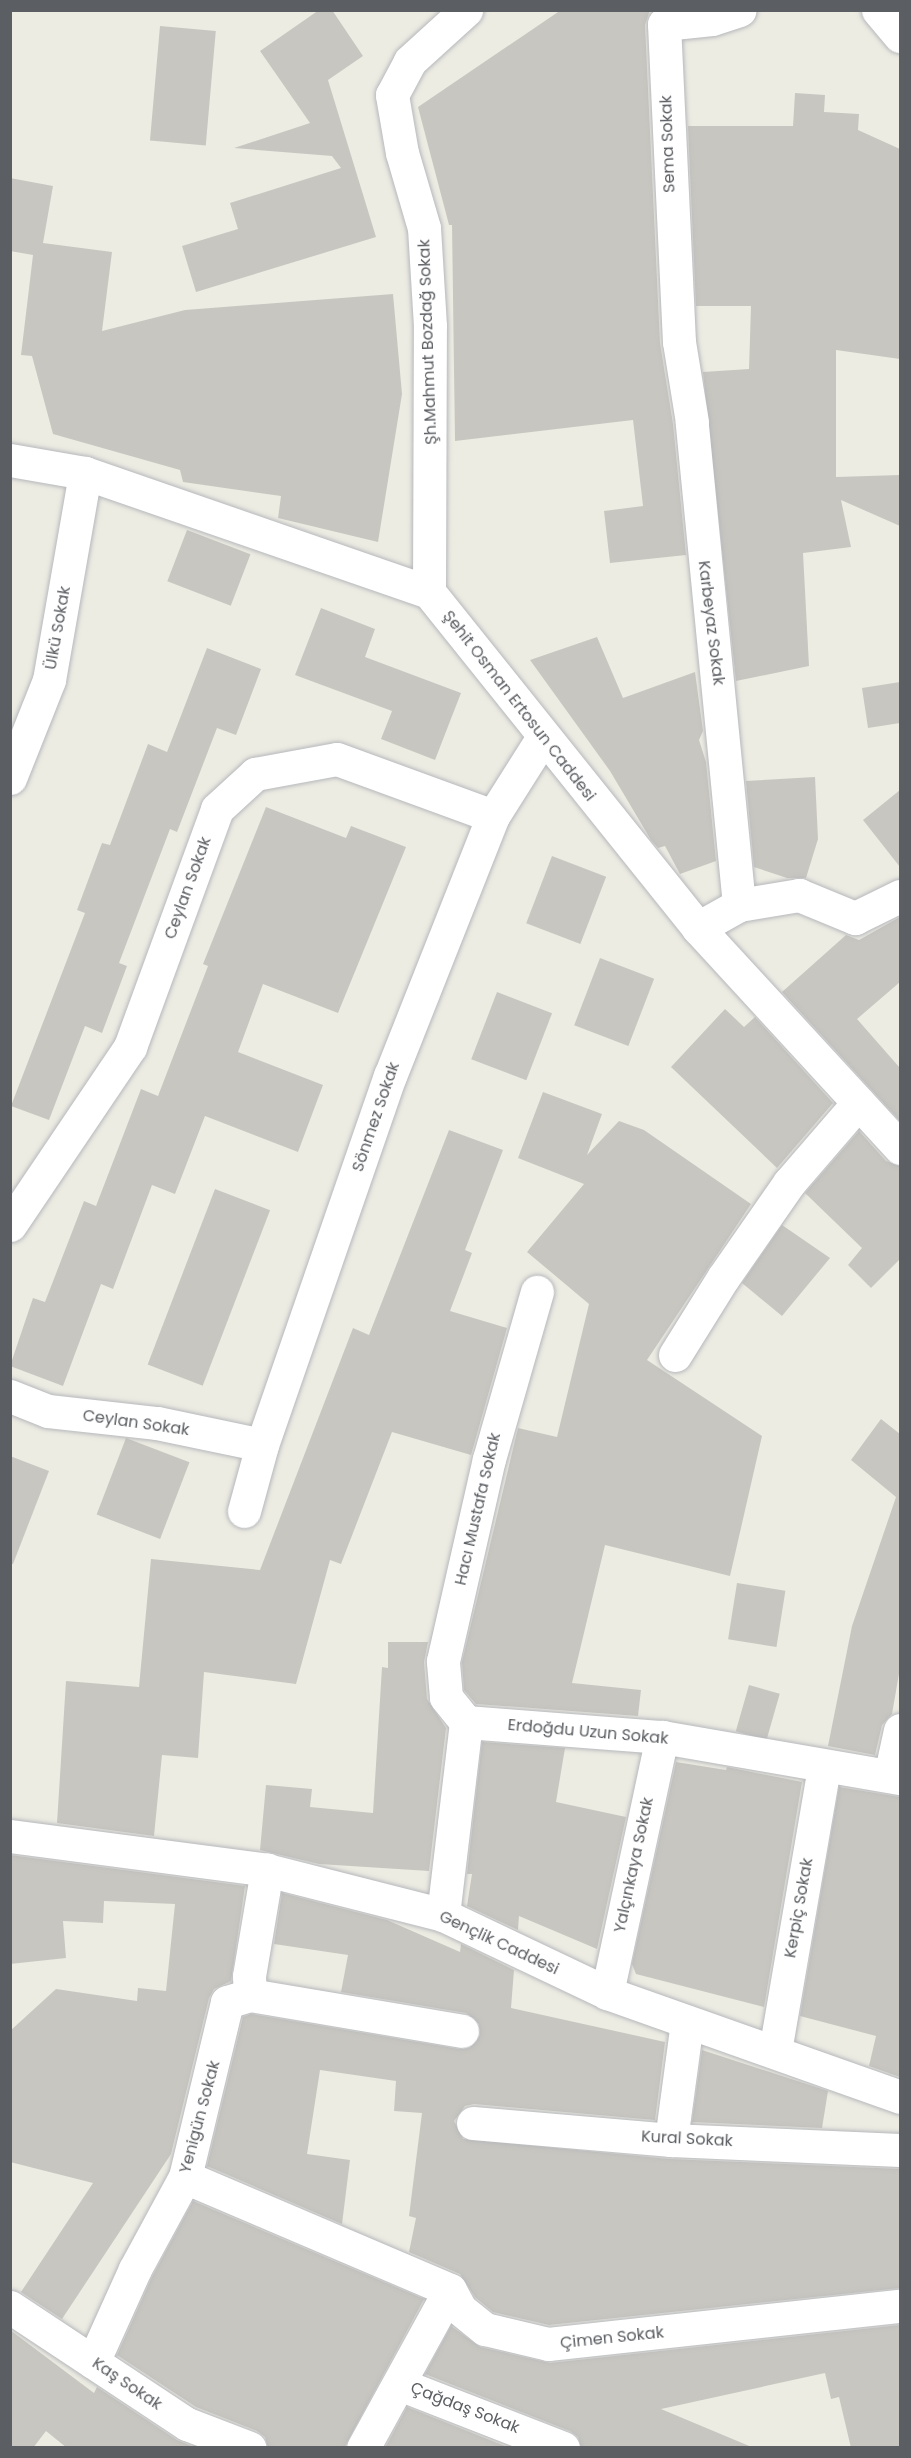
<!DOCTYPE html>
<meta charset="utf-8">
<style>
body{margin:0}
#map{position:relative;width:911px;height:2458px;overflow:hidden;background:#edece3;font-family:Poppins,sans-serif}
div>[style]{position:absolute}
.building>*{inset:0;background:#c8c6c0;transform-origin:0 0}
.roads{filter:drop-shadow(0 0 2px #b6b8bc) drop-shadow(0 0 2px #b6b8bc)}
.street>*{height:33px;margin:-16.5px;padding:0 16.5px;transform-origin:16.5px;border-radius:16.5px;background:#fff}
.secondary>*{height:33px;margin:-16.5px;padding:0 16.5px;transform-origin:16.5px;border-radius:16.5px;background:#fff}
span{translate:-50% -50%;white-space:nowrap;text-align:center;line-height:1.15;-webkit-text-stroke:4.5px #fff;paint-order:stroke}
.street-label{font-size:16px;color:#5b5e62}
.frame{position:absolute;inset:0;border:12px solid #5b5e62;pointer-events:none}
</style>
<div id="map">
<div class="building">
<i style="clip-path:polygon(319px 10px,332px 10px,363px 56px,328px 80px,376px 237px,196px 292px,182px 246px,238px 229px,230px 203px,341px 168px,332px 156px,234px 148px,310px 123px,260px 51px)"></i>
<i style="clip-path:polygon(561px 10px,650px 10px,645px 25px,660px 343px,673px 424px,686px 555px,610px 563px,604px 511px,643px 506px,633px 420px,455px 441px,452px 225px,449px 225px,418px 107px)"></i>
<i style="left:160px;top:26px;width:56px;height:115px;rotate:5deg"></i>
<i style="clip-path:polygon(795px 93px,825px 95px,824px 112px,859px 114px,858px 130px,900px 149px,900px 359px,836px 350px,836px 477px,900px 475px,900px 526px,841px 500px,851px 547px,803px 553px,809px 666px,736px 681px,703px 372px,749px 369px,751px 306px,696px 306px,688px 126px,793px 126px)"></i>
<i style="clip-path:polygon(10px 178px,53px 186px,43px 243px,112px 252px,102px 331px,185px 310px,393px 294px,402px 394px,378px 542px,278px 518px,281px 496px,183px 482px,180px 470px,53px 434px,32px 356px,21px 355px,33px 255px,10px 251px)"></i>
<i style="left:187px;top:530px;width:68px;height:55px;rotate:21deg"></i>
<i style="clip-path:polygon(321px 608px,375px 629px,365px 657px,461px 693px,435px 760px,381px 739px,392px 711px,295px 675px)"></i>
<i style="clip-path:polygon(597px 637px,623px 698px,695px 672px,703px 731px,699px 740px,706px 762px,716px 861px,680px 874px,665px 846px,658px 848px,651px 840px,610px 771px,530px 660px)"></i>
<i style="clip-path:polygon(207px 648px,261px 669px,236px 735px,217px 728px,177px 832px,170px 829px,119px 963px,127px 966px,102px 1033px,85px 1026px,49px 1120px,11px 1106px,85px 913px,77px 910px,102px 843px,110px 845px,148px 744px,167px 752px)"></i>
<i style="clip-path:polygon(900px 682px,900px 723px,868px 728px,862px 688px)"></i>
<i style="clip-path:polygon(815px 777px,818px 839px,806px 878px,787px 878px,754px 867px,746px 781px)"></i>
<i style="clip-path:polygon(900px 790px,900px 867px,863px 820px)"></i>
<i style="clip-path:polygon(266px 807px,346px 838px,351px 826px,406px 847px,338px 1013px,263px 984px,238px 1052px,323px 1085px,298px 1152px,205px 1116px,175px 1194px,152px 1185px,113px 1289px,101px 1284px,63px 1386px,10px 1366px,33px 1298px,45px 1302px,84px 1201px,96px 1206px,141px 1089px,158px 1096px,208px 966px,203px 964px)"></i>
<i style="left:552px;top:856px;width:58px;height:72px;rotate:21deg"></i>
<i style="clip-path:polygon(900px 917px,900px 982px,857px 1019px,900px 1068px,900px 1121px,782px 992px,846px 935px,859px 940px)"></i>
<i style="left:600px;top:958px;width:58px;height:72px;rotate:21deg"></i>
<i style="left:497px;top:992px;width:59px;height:72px;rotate:21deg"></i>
<i style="clip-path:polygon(725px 1009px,744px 1027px,755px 1017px,833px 1103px,777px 1168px,671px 1067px)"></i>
<i style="clip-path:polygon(543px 1092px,602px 1114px,587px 1155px,619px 1121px,644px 1130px,751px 1204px,647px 1360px,762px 1436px,730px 1576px,605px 1545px,572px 1683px,641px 1690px,638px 1716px,476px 1704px,464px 1690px,462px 1662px,518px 1428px,557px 1437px,589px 1304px,527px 1252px,584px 1184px,518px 1158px)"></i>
<i style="clip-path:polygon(449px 1130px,503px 1150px,465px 1250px,472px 1253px,450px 1311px,507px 1328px,471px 1455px,392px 1432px,341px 1564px,330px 1560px,296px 1684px,204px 1672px,198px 1758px,162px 1755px,154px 1836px,57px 1823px,66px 1681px,139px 1687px,151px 1559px,260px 1570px,353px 1328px,369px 1335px)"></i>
<i style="clip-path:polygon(859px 1131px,886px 1161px,900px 1166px,900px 1259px,871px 1288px,848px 1265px,862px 1248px,805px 1193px)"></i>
<i style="left:215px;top:1189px;width:59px;height:188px;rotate:21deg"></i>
<i style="clip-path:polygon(782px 1225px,830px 1258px,782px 1316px,742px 1283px)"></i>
<i style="clip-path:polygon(881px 1419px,900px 1434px,900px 1668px,892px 1714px,882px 1725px,875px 1755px,828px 1746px,852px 1626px,896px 1497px,851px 1460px)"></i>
<i style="left:126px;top:1438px;width:68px;height:82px;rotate:21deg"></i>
<i style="clip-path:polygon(10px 1456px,49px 1471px,13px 1564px,10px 1564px)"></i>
<i style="left:737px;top:1583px;width:49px;height:57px;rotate:9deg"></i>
<i style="clip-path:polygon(388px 1642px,428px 1642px,424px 1662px,427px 1699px,446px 1728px,429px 1871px,319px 1864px,260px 1850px,266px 1785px,312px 1789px,310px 1807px,373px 1813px,382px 1667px,388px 1668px)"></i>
<i style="left:749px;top:1685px;width:32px;height:48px;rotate:16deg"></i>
<i style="clip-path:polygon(482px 1742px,565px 1748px,556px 1802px,626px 1817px,597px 1949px,519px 1916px,518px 1930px,467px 1906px,472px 1874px,467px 1874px)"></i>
<i style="clip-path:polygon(676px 1762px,726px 1770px,727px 1767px,802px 1782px,764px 2007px,636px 1974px,632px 1964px)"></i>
<i style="clip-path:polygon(839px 1787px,900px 1797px,900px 2077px,869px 2066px,876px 2036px,800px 2016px)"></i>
<i style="clip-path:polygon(10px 1855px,245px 1886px,231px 1981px,214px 1989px,209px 1998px,171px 2154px,62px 2319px,21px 2292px,93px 2183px,10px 2162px,10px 2031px,56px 1989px,137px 2001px,138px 1988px,166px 1991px,175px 1904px,104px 1901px,103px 1923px,63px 1921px,66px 1958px,10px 1964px)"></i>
<i style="clip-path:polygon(282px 1893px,387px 1920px,460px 1952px,461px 1944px,514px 1970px,511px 2008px,665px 2042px,655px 2120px,474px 2104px,465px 2106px,454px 2121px,463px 2139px,669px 2159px,900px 2169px,900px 2288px,549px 2325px,493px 2312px,475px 2297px,460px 2274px,409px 2252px,416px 2218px,409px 2216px,422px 2113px,394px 2111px,396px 2081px,320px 2070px,307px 2154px,350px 2160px,342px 2224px,207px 2166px,243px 2017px,251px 2014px,459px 2049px,469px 2048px,480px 2035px,479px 2024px,466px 2013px,341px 1992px,348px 1955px,274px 1944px)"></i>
<i style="clip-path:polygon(702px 2050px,828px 2091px,822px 2128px,692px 2122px)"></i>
<i style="clip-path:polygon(193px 2201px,424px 2299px,344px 2448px,268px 2448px,265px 2437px,257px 2431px,196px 2407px,117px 2355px,152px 2277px)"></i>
<i style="clip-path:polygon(900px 2325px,900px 2448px,851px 2448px,839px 2397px,831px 2399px,825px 2373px,661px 2409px,754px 2448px,581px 2448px,578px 2437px,570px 2431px,425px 2374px,451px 2326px,480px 2347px,550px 2363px)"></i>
<i style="clip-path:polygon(10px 2330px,94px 2393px,97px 2387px,177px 2440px,196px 2448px,67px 2448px,46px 2431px,33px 2448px,10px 2448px)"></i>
<i style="clip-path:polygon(407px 2407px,510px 2448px,385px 2448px)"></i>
</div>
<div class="roads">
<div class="street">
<i style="left:429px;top:592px;width:266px;rotate:-89.8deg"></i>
<i style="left:430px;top:326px;width:98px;rotate:-93.5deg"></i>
<i style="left:424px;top:228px;width:78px;rotate:-106.3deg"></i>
<i style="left:402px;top:153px;width:59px;rotate:-99.8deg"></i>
<i style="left:392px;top:95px;width:38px;rotate:-62deg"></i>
<i style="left:410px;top:61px;width:76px;rotate:-42.3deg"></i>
<i style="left:10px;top:778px;width:105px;rotate:-68.3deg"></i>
<i style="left:49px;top:680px;width:210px;rotate:-80.1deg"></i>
<i style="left:739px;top:905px;width:485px;rotate:-95.6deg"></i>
<i style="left:692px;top:422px;width:81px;rotate:-99.2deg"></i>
<i style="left:679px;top:342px;width:318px;rotate:-92.7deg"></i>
<i style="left:664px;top:24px;width:48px;rotate:-5.9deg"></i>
<i style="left:712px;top:19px;width:29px;rotate:-18deg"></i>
<i style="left:698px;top:928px;width:47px;rotate:-29.3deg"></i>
<i style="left:739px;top:905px;width:61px;rotate:-9.5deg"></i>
<i style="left:799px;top:895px;width:61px;rotate:22.3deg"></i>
<i style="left:855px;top:918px;width:50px;rotate:-26.1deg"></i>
<i style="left:10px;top:1225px;width:215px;rotate:-56deg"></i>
<i style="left:130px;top:1047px;width:253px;rotate:-69.9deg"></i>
<i style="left:217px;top:809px;width:52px;rotate:-42.6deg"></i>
<i style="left:255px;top:774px;width:83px;rotate:-10.4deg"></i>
<i style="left:337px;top:759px;width:166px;rotate:20.1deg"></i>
<i style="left:675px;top:1355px;width:91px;rotate:-58.1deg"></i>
<i style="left:723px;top:1278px;width:116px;rotate:-55.2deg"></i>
<i style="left:789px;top:1183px;width:106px;rotate:-49.2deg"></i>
<i style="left:10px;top:1396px;width:41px;rotate:21.5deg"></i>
<i style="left:48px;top:1411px;width:110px;rotate:6.3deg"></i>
<i style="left:157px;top:1423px;width:107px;rotate:11.8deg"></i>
<i style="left:244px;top:1511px;width:68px;rotate:-74.7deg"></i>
<i style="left:262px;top:1445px;width:391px;rotate:-70.9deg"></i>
<i style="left:390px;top:1076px;width:280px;rotate:-68.4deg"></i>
<i style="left:493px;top:816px;width:93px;rotate:-57.7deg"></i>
<i style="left:466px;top:1722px;width:32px;rotate:-129deg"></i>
<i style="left:446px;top:1697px;width:36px;rotate:-95deg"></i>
<i style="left:443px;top:1661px;width:207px;rotate:-77.2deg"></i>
<i style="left:489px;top:1459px;width:174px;rotate:-74deg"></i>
<i style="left:466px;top:1722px;width:197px;rotate:4.4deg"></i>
<i style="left:662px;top:1737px;width:242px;rotate:9.8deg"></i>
<i style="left:890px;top:1776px;width:47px;rotate:-77.7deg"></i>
<i style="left:10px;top:1836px;width:259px;rotate:7.5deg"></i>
<i style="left:267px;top:1870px;width:182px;rotate:14.3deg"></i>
<i style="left:443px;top:1915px;width:182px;rotate:25.4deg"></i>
<i style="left:607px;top:1993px;width:311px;rotate:19.5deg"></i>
<i style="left:443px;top:1915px;width:194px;rotate:-83.2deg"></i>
<i style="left:607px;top:1993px;width:262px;rotate:-77.9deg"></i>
<i style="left:250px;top:1995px;width:215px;rotate:9.6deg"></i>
<i style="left:775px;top:2051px;width:289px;rotate:-80.2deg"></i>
<i style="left:473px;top:2123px;width:199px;rotate:4.9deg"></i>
<i style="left:671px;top:2140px;width:229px;rotate:2.5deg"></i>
<i style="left:671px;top:2140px;width:119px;rotate:-82.3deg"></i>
<i style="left:185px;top:2177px;width:288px;rotate:23.1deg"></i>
<i style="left:450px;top:2290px;width:21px;rotate:62deg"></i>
<i style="left:460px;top:2309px;width:32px;rotate:39deg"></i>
<i style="left:485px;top:2329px;width:65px;rotate:13.4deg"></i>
<i style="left:548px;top:2344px;width:354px;rotate:-6.2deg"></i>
<i style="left:10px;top:2307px;width:212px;rotate:33.5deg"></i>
<i style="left:187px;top:2424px;width:67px;rotate:20.9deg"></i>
<i style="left:93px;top:2362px;width:102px;rotate:-65.7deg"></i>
<i style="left:135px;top:2269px;width:105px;rotate:-61.5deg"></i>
<i style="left:185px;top:2177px;width:180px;rotate:-76.5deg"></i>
<i style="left:227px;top:2002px;width:24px;rotate:-17deg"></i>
<i style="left:250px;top:1995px;width:19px;rotate:-93deg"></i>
<i style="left:249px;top:1976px;width:108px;rotate:-80.4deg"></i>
<i style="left:399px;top:2384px;width:176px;rotate:21.3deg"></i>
<i style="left:363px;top:2448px;width:180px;rotate:-61.2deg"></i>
</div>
<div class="secondary">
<i style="left:878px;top:10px;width:34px;rotate:50deg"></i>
<i style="left:10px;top:460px;width:76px;rotate:9.8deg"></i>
<i style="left:85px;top:473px;width:364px;rotate:19.1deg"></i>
<i style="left:429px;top:592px;width:430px;rotate:51.3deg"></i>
<i style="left:698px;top:928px;width:299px;rotate:47.4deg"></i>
</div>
</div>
<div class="street-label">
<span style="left:668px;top:144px;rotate:-92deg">Sema Sokak</span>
<span style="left:428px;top:342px;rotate:-92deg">Şh.Mahmut Bozdağ Sokak</span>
<span style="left:711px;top:623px;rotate:83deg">Karbeyaz Sokak</span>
<span style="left:58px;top:628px;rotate:-80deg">Ülkü Sokak</span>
<span style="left:519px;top:706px;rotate:52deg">Şehit Osman Ertosun Caddesi</span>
<span style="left:188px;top:888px;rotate:-70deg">Ceylan Sokak</span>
<span style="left:376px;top:1117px;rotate:-71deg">Sönmez Sokak</span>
<span style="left:136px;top:1423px;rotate:8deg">Ceylan Sokak</span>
<span style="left:478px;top:1509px;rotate:-77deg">Hacı Mustafa Sokak</span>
<span style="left:588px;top:1732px;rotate:5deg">Erdoğdu Uzun Sokak</span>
<span style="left:634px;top:1865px;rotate:-78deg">Yalçınkaya Sokak</span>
<span style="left:799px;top:1908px;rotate:-80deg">Kerpiç Sokak</span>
<span style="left:499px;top:1943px;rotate:25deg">Gençlik Caddesi</span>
<span style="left:200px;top:2117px;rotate:-75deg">Yenigün Sokak</span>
<span style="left:687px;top:2139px;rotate:3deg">Kural Sokak</span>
<span style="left:612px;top:2338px;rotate:-6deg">Çimen Sokak</span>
<span style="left:127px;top:2384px;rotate:34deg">Kaş Sokak</span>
<span style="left:465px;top:2408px;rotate:21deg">Çağdaş Sokak</span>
</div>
<div class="frame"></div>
</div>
